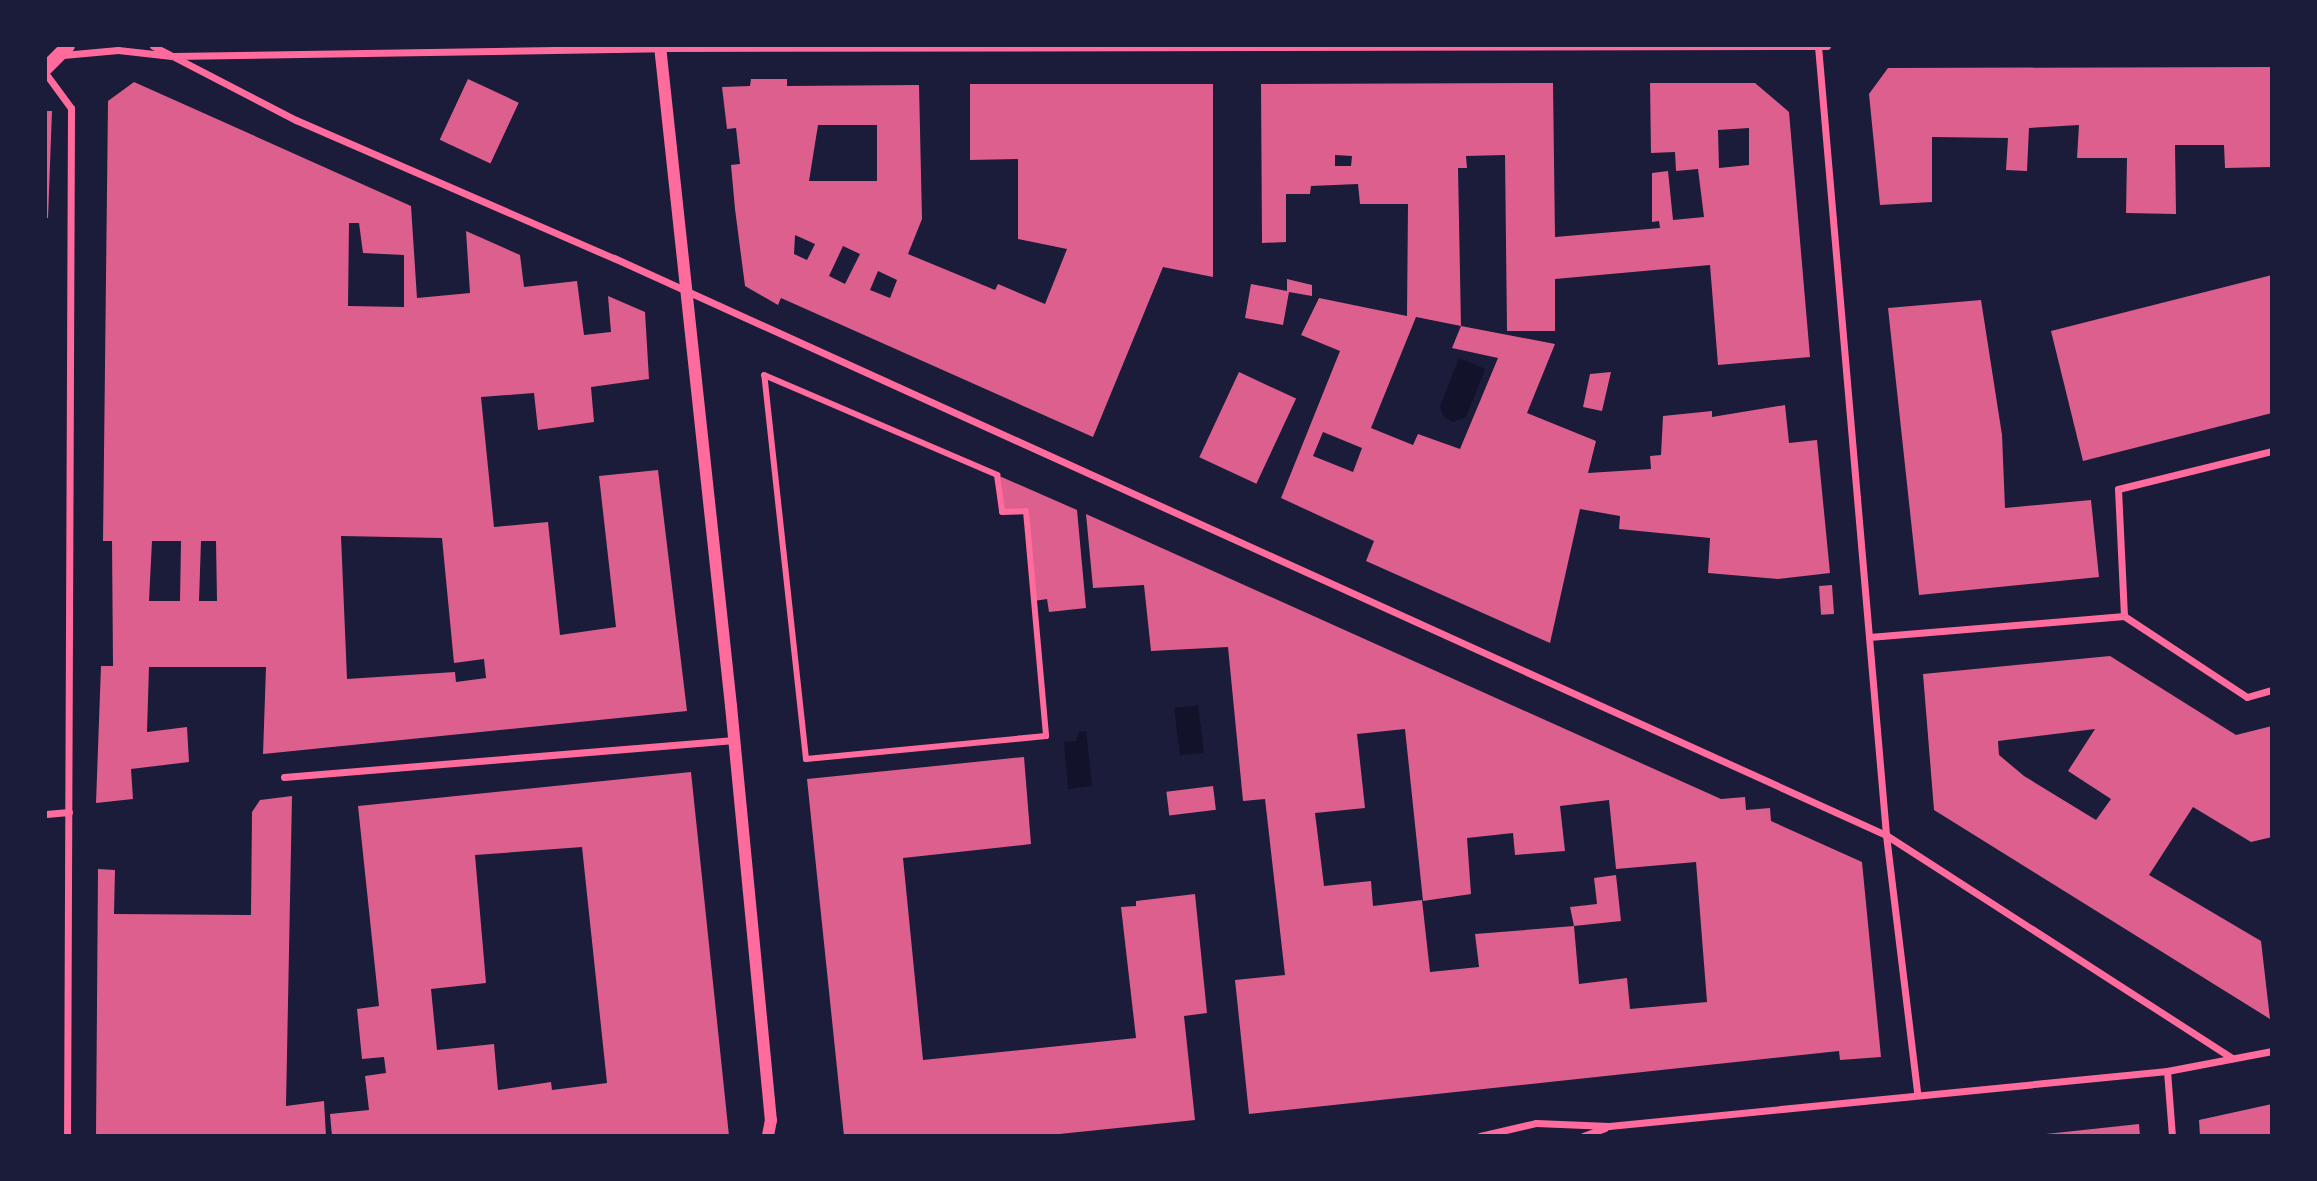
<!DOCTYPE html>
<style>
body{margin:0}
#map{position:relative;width:2317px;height:1181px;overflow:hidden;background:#1b1b3a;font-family:Mulish,sans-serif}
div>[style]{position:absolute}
.water>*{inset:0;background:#12122b;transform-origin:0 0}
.building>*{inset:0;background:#dd5f8e;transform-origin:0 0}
.pedestrian>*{height:6px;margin:-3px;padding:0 3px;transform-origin:3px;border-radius:3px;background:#ff6b9d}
.minor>*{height:7px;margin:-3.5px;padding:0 3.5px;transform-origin:3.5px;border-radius:3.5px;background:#ff6b9d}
.tertiary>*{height:12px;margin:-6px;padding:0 6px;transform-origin:6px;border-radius:6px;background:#ff6b9d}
.secondary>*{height:14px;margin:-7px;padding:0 7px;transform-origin:7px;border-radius:7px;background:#ff6b9d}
span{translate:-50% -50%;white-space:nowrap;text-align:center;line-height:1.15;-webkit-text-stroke:7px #1b1b3a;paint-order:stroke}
.frame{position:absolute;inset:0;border:47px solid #1b1b3a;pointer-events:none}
</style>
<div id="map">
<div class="water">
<i style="clip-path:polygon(1459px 358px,1485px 369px,1466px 417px,1453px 422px,1444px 417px,1440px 407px)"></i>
<i style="left:1198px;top:705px;width:48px;height:24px;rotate:83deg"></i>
<i style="clip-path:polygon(1086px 731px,1092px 786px,1068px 789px,1064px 742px,1076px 741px,1079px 732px)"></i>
</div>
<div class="building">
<i style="clip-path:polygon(2272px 67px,2272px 167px,2225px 168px,2224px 145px,2175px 145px,2176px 214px,2126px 213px,2127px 158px,2077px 158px,2079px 125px,2029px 128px,2027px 171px,2006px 170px,2008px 138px,1932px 137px,1932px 202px,1880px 205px,1869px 94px,1888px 68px)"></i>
<i style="left:468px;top:79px;width:56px;height:67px;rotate:25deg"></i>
<i style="clip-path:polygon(evenodd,751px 79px,787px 79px,787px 86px,919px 85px,922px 219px,908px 254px,995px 290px,998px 284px,1045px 304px,1067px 249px,1018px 239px,1018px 159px,970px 160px,970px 84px,1213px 84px,1213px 277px,1163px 267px,1093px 437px,781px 298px,778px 305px,745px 286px,735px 209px,731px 165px,740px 164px,736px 128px,727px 129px,722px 87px,750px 86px,751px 79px,818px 125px,877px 125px,877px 181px,809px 181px,818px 125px,751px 79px,795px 235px,815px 244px,807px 260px,794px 254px,795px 235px,751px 79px,843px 246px,860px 254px,845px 284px,829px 276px,843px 246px,751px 79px,878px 271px,897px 280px,890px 298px,870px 290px,878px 271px)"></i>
<i style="clip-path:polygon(evenodd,134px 82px,411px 206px,417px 298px,470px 293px,466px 231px,520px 255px,524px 287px,577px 281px,584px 335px,611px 332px,608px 296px,645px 312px,649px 379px,591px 387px,594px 422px,538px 430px,534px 393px,481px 397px,494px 527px,548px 522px,560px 635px,616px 627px,599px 476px,658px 470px,687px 711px,263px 754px,266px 667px,149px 667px,147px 732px,187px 727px,189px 762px,131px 769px,133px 799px,96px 803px,101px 666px,113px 666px,112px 541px,103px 541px,108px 101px,134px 82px,349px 223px,359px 223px,363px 253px,404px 255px,404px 307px,348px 306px,349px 223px,134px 82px,341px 536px,442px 538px,454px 663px,484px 659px,486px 678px,456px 682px,455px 672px,347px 679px,341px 536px,134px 82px,152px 541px,181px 541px,180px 601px,149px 601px,152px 541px,134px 82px,201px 541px,216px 541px,217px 601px,199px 601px,201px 541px)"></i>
<i style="clip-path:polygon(evenodd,1553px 83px,1555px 237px,1660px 228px,1659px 221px,1652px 222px,1652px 173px,1668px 171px,1673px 220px,1704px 217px,1698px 169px,1676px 171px,1675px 152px,1651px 153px,1650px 83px,1755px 83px,1789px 112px,1810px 357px,1718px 365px,1710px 265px,1555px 279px,1555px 331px,1507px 331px,1505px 155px,1466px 156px,1467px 168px,1458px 168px,1461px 326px,1416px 317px,1371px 428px,1413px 445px,1418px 434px,1460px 449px,1498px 358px,1452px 348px,1461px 326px,1555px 344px,1527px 413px,1596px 441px,1588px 473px,1651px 469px,1650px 456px,1661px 455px,1663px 416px,1712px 411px,1712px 417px,1785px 405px,1789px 443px,1817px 440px,1830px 573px,1778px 579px,1708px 573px,1710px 538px,1619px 529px,1620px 516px,1580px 509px,1550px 643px,1366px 561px,1374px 541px,1281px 498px,1340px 351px,1301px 335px,1319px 298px,1407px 316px,1408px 204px,1360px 204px,1358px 184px,1311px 186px,1310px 194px,1286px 194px,1286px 242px,1262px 243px,1261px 84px,1553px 83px,1749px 128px,1749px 165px,1719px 168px,1718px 130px,1749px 128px,1553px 83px,1335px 155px,1352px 156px,1351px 166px,1335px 166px,1335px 155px,1553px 83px,1323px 432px,1362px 448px,1353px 472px,1313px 456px,1323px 432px)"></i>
<i style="clip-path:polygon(46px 111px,52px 111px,48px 218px,46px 218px)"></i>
<i style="clip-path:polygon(2272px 275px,2272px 413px,2083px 461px,2051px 331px)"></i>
<i style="clip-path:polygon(1287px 279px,1312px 285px,1312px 296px,1289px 292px,1283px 325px,1245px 318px,1251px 284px,1287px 291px)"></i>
<i style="clip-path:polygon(1981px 300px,2002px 435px,2005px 508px,2091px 500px,2099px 577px,1919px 595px,1888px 308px)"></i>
<i style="left:1239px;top:372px;width:63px;height:94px;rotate:25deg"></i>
<i style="clip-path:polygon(1611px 372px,1602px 411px,1583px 407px,1590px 374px)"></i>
<i style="clip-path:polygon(997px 475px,1077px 510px,1086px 608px,1049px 612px,1047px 599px,1034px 601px,1026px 511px,1002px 512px)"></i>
<i style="clip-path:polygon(evenodd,1086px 514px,1721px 799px,1745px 797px,1746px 810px,1770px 808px,1771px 821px,1862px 862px,1881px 1057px,1840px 1060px,1839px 1051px,1249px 1114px,1235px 980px,1285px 975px,1265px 799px,1243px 801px,1228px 647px,1151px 651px,1144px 585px,1093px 588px,1086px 514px,1405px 729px,1423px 901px,1471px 894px,1467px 838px,1513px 833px,1515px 855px,1565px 851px,1560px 806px,1609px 800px,1616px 869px,1696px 862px,1707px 1002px,1630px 1009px,1627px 978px,1579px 984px,1574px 926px,1475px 934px,1479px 967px,1430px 972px,1422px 900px,1373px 906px,1371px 881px,1324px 886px,1315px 813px,1365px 808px,1357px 734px,1405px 729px)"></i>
<i style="left:1832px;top:585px;width:29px;height:13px;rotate:86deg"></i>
<i style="clip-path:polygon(evenodd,2110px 656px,2236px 735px,2272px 726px,2272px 837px,2251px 842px,2193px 807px,2149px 875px,2261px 941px,2270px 1019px,1934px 810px,1923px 674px,2110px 656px,2095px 729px,2068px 771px,2111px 799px,2096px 820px,2024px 776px,1999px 755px,1998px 741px,2095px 729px)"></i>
<i style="clip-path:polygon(1024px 757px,1031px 844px,903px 858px,923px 1060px,1136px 1038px,1121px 907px,1136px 906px,1136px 901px,1195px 894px,1207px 1013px,1184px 1016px,1195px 1120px,1040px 1136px,844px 1136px,807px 779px)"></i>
<i style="clip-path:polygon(evenodd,691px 772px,729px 1136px,332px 1136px,330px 1114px,369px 1110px,365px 1076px,386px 1073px,384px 1057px,362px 1059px,357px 1009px,379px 1006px,358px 806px,691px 772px,582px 847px,607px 1083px,552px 1090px,551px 1082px,498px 1090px,494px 1044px,437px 1050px,431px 989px,486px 983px,475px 855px,582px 847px)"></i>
<i style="left:1213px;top:786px;width:24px;height:47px;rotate:83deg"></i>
<i style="clip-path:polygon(292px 796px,286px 1106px,324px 1101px,326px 1136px,96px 1136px,98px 869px,115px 870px,114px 914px,251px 915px,252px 812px,260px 800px)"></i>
<i style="clip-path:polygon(1616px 875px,1621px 921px,1574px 926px,1570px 907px,1597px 904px,1594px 878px)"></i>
<i style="clip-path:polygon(2272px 1104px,2272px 1136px,2200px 1136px,2199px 1120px)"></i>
<i style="clip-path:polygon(2139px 1124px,2140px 1136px,2046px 1136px,2046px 1134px)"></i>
</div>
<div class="pedestrian">
<i style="left:764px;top:375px;width:254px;rotate:23.2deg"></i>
<i style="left:997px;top:475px;width:37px;rotate:82deg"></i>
<i style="left:1002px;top:512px;width:24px;rotate:-2deg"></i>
<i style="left:1026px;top:511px;width:226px;rotate:84.9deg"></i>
<i style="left:1046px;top:736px;width:241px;rotate:174.5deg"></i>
<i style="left:806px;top:759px;width:386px;rotate:-96.2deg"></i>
</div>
<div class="minor">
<i style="left:153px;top:46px;width:161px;rotate:27.4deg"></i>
<i style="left:296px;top:120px;width:347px;rotate:23.5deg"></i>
<i style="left:614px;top:258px;width:1397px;rotate:24.4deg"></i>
<i style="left:1886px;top:835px;width:412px;rotate:32.8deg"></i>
<i style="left:1818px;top:46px;width:792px;rotate:85.07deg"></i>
<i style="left:1886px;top:835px;width:260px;rotate:83.1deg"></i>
<i style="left:63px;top:55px;width:55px;rotate:-5.2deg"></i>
<i style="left:118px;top:50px;width:54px;rotate:6.3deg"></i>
<i style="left:172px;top:56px;width:489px;rotate:-0.9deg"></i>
<i style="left:661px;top:48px;width:1166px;rotate:-0.1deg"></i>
<i style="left:46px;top:74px;width:42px;rotate:53.7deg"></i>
<i style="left:71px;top:108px;width:1028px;rotate:90.22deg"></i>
<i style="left:2124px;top:616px;width:127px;rotate:-92.7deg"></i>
<i style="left:2118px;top:489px;width:159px;rotate:-13.9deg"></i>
<i style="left:2124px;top:616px;width:147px;rotate:33.4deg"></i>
<i style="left:2247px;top:697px;width:26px;rotate:-16deg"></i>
<i style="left:1869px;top:637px;width:256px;rotate:-4.7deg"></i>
<i style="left:284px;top:777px;width:452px;rotate:-4.7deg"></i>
<i style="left:46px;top:814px;width:23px;rotate:-5deg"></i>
<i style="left:2167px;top:1071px;width:65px;rotate:85.6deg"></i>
<i style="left:1480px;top:1136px;width:57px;rotate:-13.1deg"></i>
<i style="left:1536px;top:1123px;width:73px;rotate:2.4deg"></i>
<i style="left:1609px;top:1126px;width:561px;rotate:-5.63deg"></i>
<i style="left:2167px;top:1071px;width:107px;rotate:-10.8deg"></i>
<i style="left:1583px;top:1136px;width:23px;rotate:-20deg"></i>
</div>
<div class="tertiary">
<i style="left:660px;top:46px;width:664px;rotate:83.86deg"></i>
<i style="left:731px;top:706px;width:416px;rotate:84.5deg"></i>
<i style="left:771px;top:1120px;width:16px;rotate:101deg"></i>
</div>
<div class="secondary">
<i style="left:46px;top:68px;width:31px;rotate:-45deg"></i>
</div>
<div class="frame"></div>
</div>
